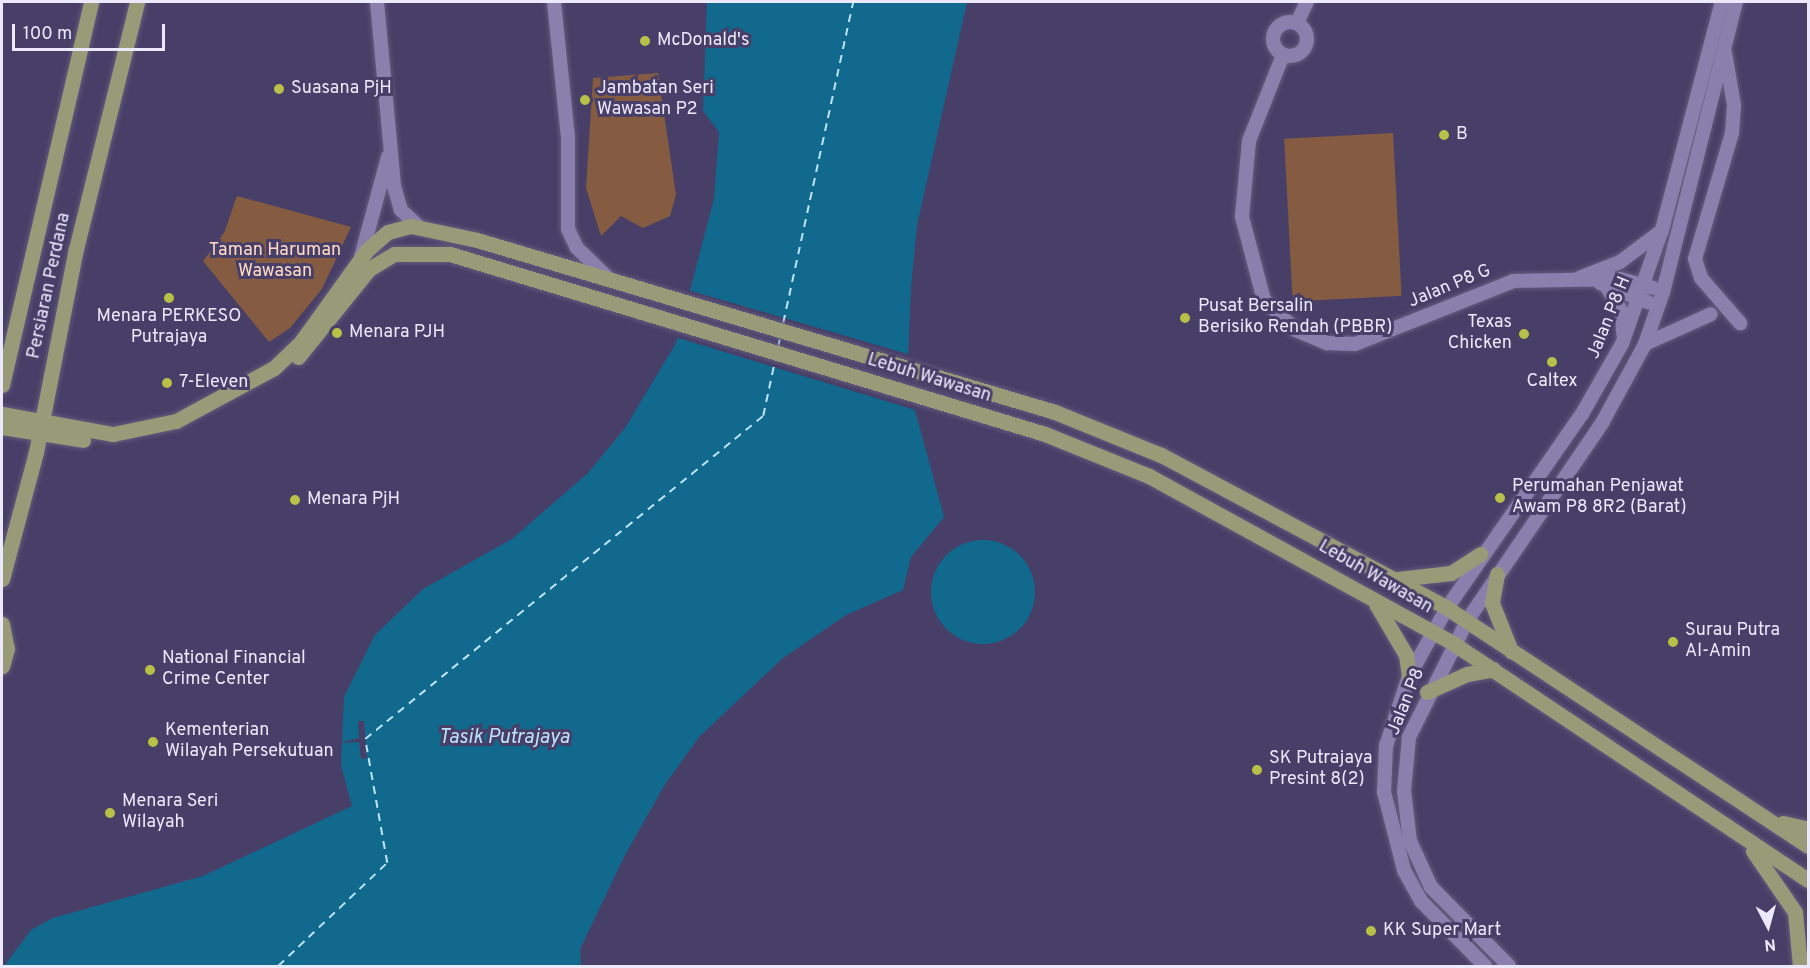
<!DOCTYPE html>
<style>
body{margin:0}
#map{position:relative;width:1810px;height:968px;overflow:hidden;background:#483f68;font-family:Overpass,sans-serif}
div>[style]{position:absolute}
.green>*{inset:0;background:#855c41;transform-origin:0 0}
.water>*{inset:0;background:#11698e}
.round{border-radius:50%}
.pier>*{inset:0;background:#483f68}
.ferry>*{height:1.5px;margin-top:-0.75px;transform-origin:0;background:repeating-linear-gradient(90deg,#bee4fa 0 8px,transparent 0 14px)}
.roads{filter:drop-shadow(0 0 2px #645c7d) drop-shadow(0 0 2px #645c7d)}
.minor>*{height:14px;margin:-7px;padding:0 7px;transform-origin:7px;border-radius:7px;background:#8980ad}
.minor>.ring{margin:-7px;padding:0;box-sizing:content-box;background:none;border:14px solid #8980ad;border-radius:50%}
.major>*{height:15px;margin:-7.5px;padding:0 7.5px;transform-origin:7.5px;border-radius:7.5px;background:#999a78}
.dots>*{width:16px;height:16px;translate:-50% -50%;box-sizing:border-box;border:3px solid #483f68;border-radius:50%}
span{translate:-50% -50%;white-space:nowrap;text-align:center;line-height:1.15;-webkit-text-stroke:6px #483f68;paint-order:stroke}
.poi-label{font-size:18px;color:#ece9fd}
.left{translate:0 -50%;text-align:left}
.right{translate:-100% -50%;text-align:right}
.park-label{font-size:18px;color:#ffdac4}
.street-label{font-size:18px;color:#ece9fd}
.water-label{font-size:20px;color:#bee4fa;font-style:italic}
.frame{position:absolute;inset:0;border:3px solid #ece9fd;pointer-events:none}
.north{position:absolute;left:1738px;top:896px;width:60px;height:60px;-webkit-text-stroke:4px #483f68;paint-order:stroke;rotate:174deg;font-size:16px;font-weight:700;line-height:24px;text-align:center;color:#ece9fd}
.north::after{content:'';display:block;margin:auto;width:21px;height:27px;background:#ece9fd;clip-path:polygon(50% 0,100% 100%,50% 72%,0 100%)}
.scale{position:absolute;left:12px;top:24px;width:153px;height:27px;box-sizing:border-box;border:3px solid #ece9fd;border-top:0;padding-left:8px;font-size:18px;line-height:21px;white-space:nowrap;color:#ece9fd;-webkit-text-stroke:4px #483f68;paint-order:stroke}
</style>
<div id="map">
<div class="green">
<i style="clip-path:polygon(658px 73px,676px 195px,670px 216px,643px 228px,621px 216px,601px 236px,586px 188px,593px 78px)"></i>
<i style="left:1393px;top:133px;width:163px;height:109px;rotate:87deg"></i>
<i style="clip-path:polygon(237px 196px,351px 227px,322px 289px,290px 328px,269px 342px,203px 261px,224px 233px)"></i>
</div>
<div class="water">
<i style="clip-path:polygon(707px 2px,967px 2px,917px 225px,911px 287px,907px 381px,944px 517px,911px 557px,903px 590px,846px 615px,783px 658px,699px 737px,664px 786px,625px 855px,580px 949px,581px 966px,4px 966px,31px 930px,53px 918px,203px 876px,352px 806px,341px 765px,344px 697px,375px 635px,423px 589px,512px 539px,588px 473px,625px 428px,676px 343px,714px 199px,719px 132px,703px 111px)"></i>
<i class="round" style="left:931px;top:540px;width:104px;height:104px"></i>
</div>
<div class="pier">
<i style="clip-path:polygon(688px 290px,911px 355px,910px 380px,922px 412px,675px 337px)"></i>
<i style="clip-path:polygon(358px 721px,364px 721px,367px 758px,361px 759px,359px 742px,339px 743px,359px 738px)"></i>
</div>
<div class="ferry">
<i style="left:783px;top:323px;width:329px;rotate:-77.7deg"></i>
<i style="left:778px;top:347px;width:10px;rotate:-79deg"></i>
<i style="left:278px;top:966px;width:150px;rotate:-43.4deg"></i>
<i style="left:387px;top:863px;width:126px;rotate:-100.1deg"></i>
<i style="left:365px;top:739px;width:513px;rotate:-39.06deg"></i>
<i style="left:763px;top:416px;width:57px;rotate:-77.9deg"></i>
</div>
<div class="roads">
<div class="minor">
<i style="left:377px;top:2px;width:185px;rotate:84.7deg"></i>
<i style="left:394px;top:186px;width:25px;rotate:74deg"></i>
<i style="left:401px;top:210px;width:25px;rotate:43deg"></i>
<i style="left:554px;top:2px;width:137px;rotate:84.1deg"></i>
<i style="left:568px;top:138px;width:91px;rotate:90deg"></i>
<i style="left:568px;top:229px;width:21px;rotate:65deg"></i>
<i style="left:577px;top:248px;width:45px;rotate:44.1deg"></i>
<i class="ring" style="left:1273px;top:22px;width:20px;height:20px"></i>
<i style="left:1297px;top:23px;width:23px;rotate:-65deg"></i>
<i style="left:1725px;top:53px;width:53px;rotate:80.2deg"></i>
<i style="left:1734px;top:105px;width:28px;rotate:94deg"></i>
<i style="left:1732px;top:133px;width:131px;rotate:106.4deg"></i>
<i style="left:1695px;top:259px;width:20px;rotate:72deg"></i>
<i style="left:1701px;top:278px;width:60px;rotate:49.1deg"></i>
<i style="left:1283px;top:55px;width:92px;rotate:111.6deg"></i>
<i style="left:1249px;top:141px;width:76px;rotate:95.3deg"></i>
<i style="left:1242px;top:217px;width:86px;rotate:75.2deg"></i>
<i style="left:1264px;top:300px;width:44px;rotate:43.2deg"></i>
<i style="left:1296px;top:330px;width:34px;rotate:23deg"></i>
<i style="left:1327px;top:343px;width:28px;rotate:2deg"></i>
<i style="left:1355px;top:344px;width:170px;rotate:-21.7deg"></i>
<i style="left:1513px;top:281px;width:107px;rotate:-1.1deg"></i>
<i style="left:1620px;top:279px;width:34px;rotate:15deg"></i>
<i style="left:361px;top:257px;width:104px;rotate:-74.9deg"></i>
<i style="left:1579px;top:278px;width:44px;rotate:-21.3deg"></i>
<i style="left:1620px;top:262px;width:50px;rotate:-36.9deg"></i>
<i style="left:1600px;top:283px;width:52px;rotate:21.6deg"></i>
<i style="left:1608px;top:289px;width:27px;rotate:59deg"></i>
<i style="left:1622px;top:312px;width:21px;rotate:87deg"></i>
<i style="left:1645px;top:344px;width:72px;rotate:-24.4deg"></i>
<i style="left:1485px;top:966px;width:91px;rotate:-134.6deg"></i>
<i style="left:1421px;top:901px;width:35px;rotate:-119deg"></i>
<i style="left:1404px;top:870px;width:81px;rotate:-104.4deg"></i>
<i style="left:1384px;top:792px;width:46px;rotate:-87.5deg"></i>
<i style="left:1386px;top:746px;width:74px;rotate:-71.8deg"></i>
<i style="left:1409px;top:676px;width:78px;rotate:-60.8deg"></i>
<i style="left:1447px;top:608px;width:236px;rotate:-55.2deg"></i>
<i style="left:1582px;top:414px;width:81px;rotate:-60.3deg"></i>
<i style="left:1622px;top:344px;width:121px;rotate:-70.7deg"></i>
<i style="left:1662px;top:230px;width:236px;rotate:-75.3deg"></i>
<i style="left:1509px;top:966px;width:111px;rotate:-134.6deg"></i>
<i style="left:1431px;top:887px;width:51px;rotate:-114.5deg"></i>
<i style="left:1410px;top:841px;width:50px;rotate:-96.8deg"></i>
<i style="left:1404px;top:791px;width:54px;rotate:-84.7deg"></i>
<i style="left:1409px;top:737px;width:130px;rotate:-63.4deg"></i>
<i style="left:1467px;top:621px;width:240px;rotate:-55.7deg"></i>
<i style="left:1602px;top:423px;width:90px;rotate:-61.4deg"></i>
<i style="left:1645px;top:344px;width:55px;rotate:-70.9deg"></i>
<i style="left:1663px;top:292px;width:299px;rotate:-75.9deg"></i>
</div>
<div class="major">
<i style="left:298px;top:357px;width:113px;rotate:-51.1deg"></i>
<i style="left:369px;top:269px;width:29px;rotate:-31deg"></i>
<i style="left:394px;top:254px;width:56px"></i>
<i style="left:450px;top:254px;width:622px;rotate:16.83deg"></i>
<i style="left:1045px;top:434px;width:112px;rotate:22deg"></i>
<i style="left:1149px;top:476px;width:348px;rotate:28.8deg"></i>
<i style="left:1454px;top:644px;width:425px;rotate:33.7deg"></i>
<i style="left:2px;top:385px;width:393px;rotate:-76.9deg"></i>
<i style="left:2px;top:414px;width:113px;rotate:10.2deg"></i>
<i style="left:113px;top:434px;width:64px;rotate:-11.7deg"></i>
<i style="left:176px;top:421px;width:111px;rotate:-28.4deg"></i>
<i style="left:274px;top:368px;width:37px;rotate:-44deg"></i>
<i style="left:301px;top:342px;width:113px;rotate:-54.3deg"></i>
<i style="left:367px;top:250px;width:28px;rotate:-41deg"></i>
<i style="left:388px;top:232px;width:24px;rotate:-15deg"></i>
<i style="left:411px;top:226px;width:67px;rotate:12deg"></i>
<i style="left:477px;top:240px;width:603px;rotate:16.57deg"></i>
<i style="left:1055px;top:412px;width:114px;rotate:22.1deg"></i>
<i style="left:1161px;top:455px;width:324px;rotate:28.1deg"></i>
<i style="left:1447px;top:608px;width:432px;rotate:33.4deg"></i>
<i style="left:2px;top:427px;width:82px;rotate:9.1deg"></i>
<i style="left:1497px;top:574px;width:29px;rotate:100deg"></i>
<i style="left:1492px;top:603px;width:52px;rotate:68.4deg"></i>
<i style="left:2px;top:579px;width:131px;rotate:-75deg"></i>
<i style="left:36px;top:452px;width:207px;rotate:-78.9deg"></i>
<i style="left:76px;top:249px;width:254px;rotate:-76.1deg"></i>
<i style="left:1398px;top:579px;width:53px;rotate:-6.5deg"></i>
<i style="left:1451px;top:573px;width:35px;rotate:-33deg"></i>
<i style="left:1376px;top:604px;width:59px;rotate:59.5deg"></i>
<i style="left:1406px;top:655px;width:21px;rotate:82deg"></i>
<i style="left:2px;top:624px;width:25px;rotate:79deg"></i>
<i style="left:7px;top:649px;width:18px;rotate:106deg"></i>
<i style="left:1427px;top:692px;width:44px;rotate:-24.2deg"></i>
<i style="left:1467px;top:674px;width:27px;rotate:-10deg"></i>
<i style="left:1783px;top:823px;width:26px;rotate:13deg"></i>
<i style="left:1753px;top:851px;width:74px;rotate:55.5deg"></i>
<i style="left:1795px;top:912px;width:54px;rotate:84.7deg"></i>
</div>
</div>
<div class="dots">
<i style="left:645px;top:41px;background:#b8c147"></i>
<i style="left:279px;top:89px;background:#b8c147"></i>
<i style="left:585px;top:100px;background:#b8c147"></i>
<i style="left:1444px;top:135px;background:#b8c147"></i>
<i style="left:169px;top:298px;background:#b8c147"></i>
<i style="left:1185px;top:318px;background:#b8c147"></i>
<i style="left:337px;top:333px;background:#b8c147"></i>
<i style="left:1524px;top:334px;background:#b8c147"></i>
<i style="left:1552px;top:362px;background:#b8c147"></i>
<i style="left:167px;top:383px;background:#b8c147"></i>
<i style="left:1500px;top:498px;background:#b8c147"></i>
<i style="left:295px;top:500px;background:#b8c147"></i>
<i style="left:1673px;top:642px;background:#b8c147"></i>
<i style="left:150px;top:670px;background:#b8c147"></i>
<i style="left:153px;top:742px;background:#b8c147"></i>
<i style="left:1257px;top:770px;background:#b8c147"></i>
<i style="left:110px;top:813px;background:#b8c147"></i>
<i style="left:1371px;top:931px;background:#b8c147"></i>
</div>
<div class="poi-label">
<span class="left" style="left:657px;top:41px">McDonald's</span>
<span class="left" style="left:291px;top:89px">Suasana PjH</span>
<span class="left" style="left:597px;top:100px">Jambatan Seri<br>Wawasan P2</span>
<span class="left" style="left:1456px;top:135px">B</span>
<span class="left" style="left:1198px;top:318px">Pusat Bersalin<br>Berisiko Rendah (PBBR)</span>
<span style="left:169px;top:328px">Menara PERKESO<br>Putrajaya</span>
<span class="right" style="left:1512px;top:334px">Texas<br>Chicken</span>
<span class="left" style="left:349px;top:333px">Menara PJH</span>
<span style="left:1552px;top:382px">Caltex</span>
<span class="left" style="left:179px;top:383px">7-Eleven</span>
<span class="left" style="left:1512px;top:498px">Perumahan Penjawat<br>Awam P8 8R2 (Barat)</span>
<span class="left" style="left:307px;top:500px">Menara PjH</span>
<span class="left" style="left:1685px;top:642px">Surau Putra<br>Al-Amin</span>
<span class="left" style="left:162px;top:670px">National Financial<br>Crime Center</span>
<span class="left" style="left:165px;top:742px">Kementerian<br>Wilayah Persekutuan</span>
<span class="left" style="left:1269px;top:770px">SK Putrajaya<br>Presint 8(2)</span>
<span class="left" style="left:122px;top:813px">Menara Seri<br>Wilayah</span>
<span class="left" style="left:1383px;top:931px">KK Super Mart</span>
</div>
<div class="park-label">
<span style="left:275px;top:262px">Taman Haruman<br>Wawasan</span>
</div>
<div class="street-label">
<span style="left:50px;top:286px;rotate:-78deg">Persiaran Perdana</span>
<span style="left:1450px;top:287px;rotate:-22deg">Jalan P8 G</span>
<span style="left:1610px;top:318px;rotate:-68deg">Jalan P8 H</span>
<span style="left:929px;top:379px;rotate:17deg">Lebuh Wawasan</span>
<span style="left:1375px;top:578px;rotate:30deg">Lebuh Wawasan</span>
<span style="left:1407px;top:702px;rotate:-68deg">Jalan P8</span>
</div>
<div class="water-label">
<span style="left:504px;top:738px">Tasik Putrajaya</span>
</div>
<div class="frame"></div>
<div class="north">N</div>
<div class="scale">100 m</div>
</div>
